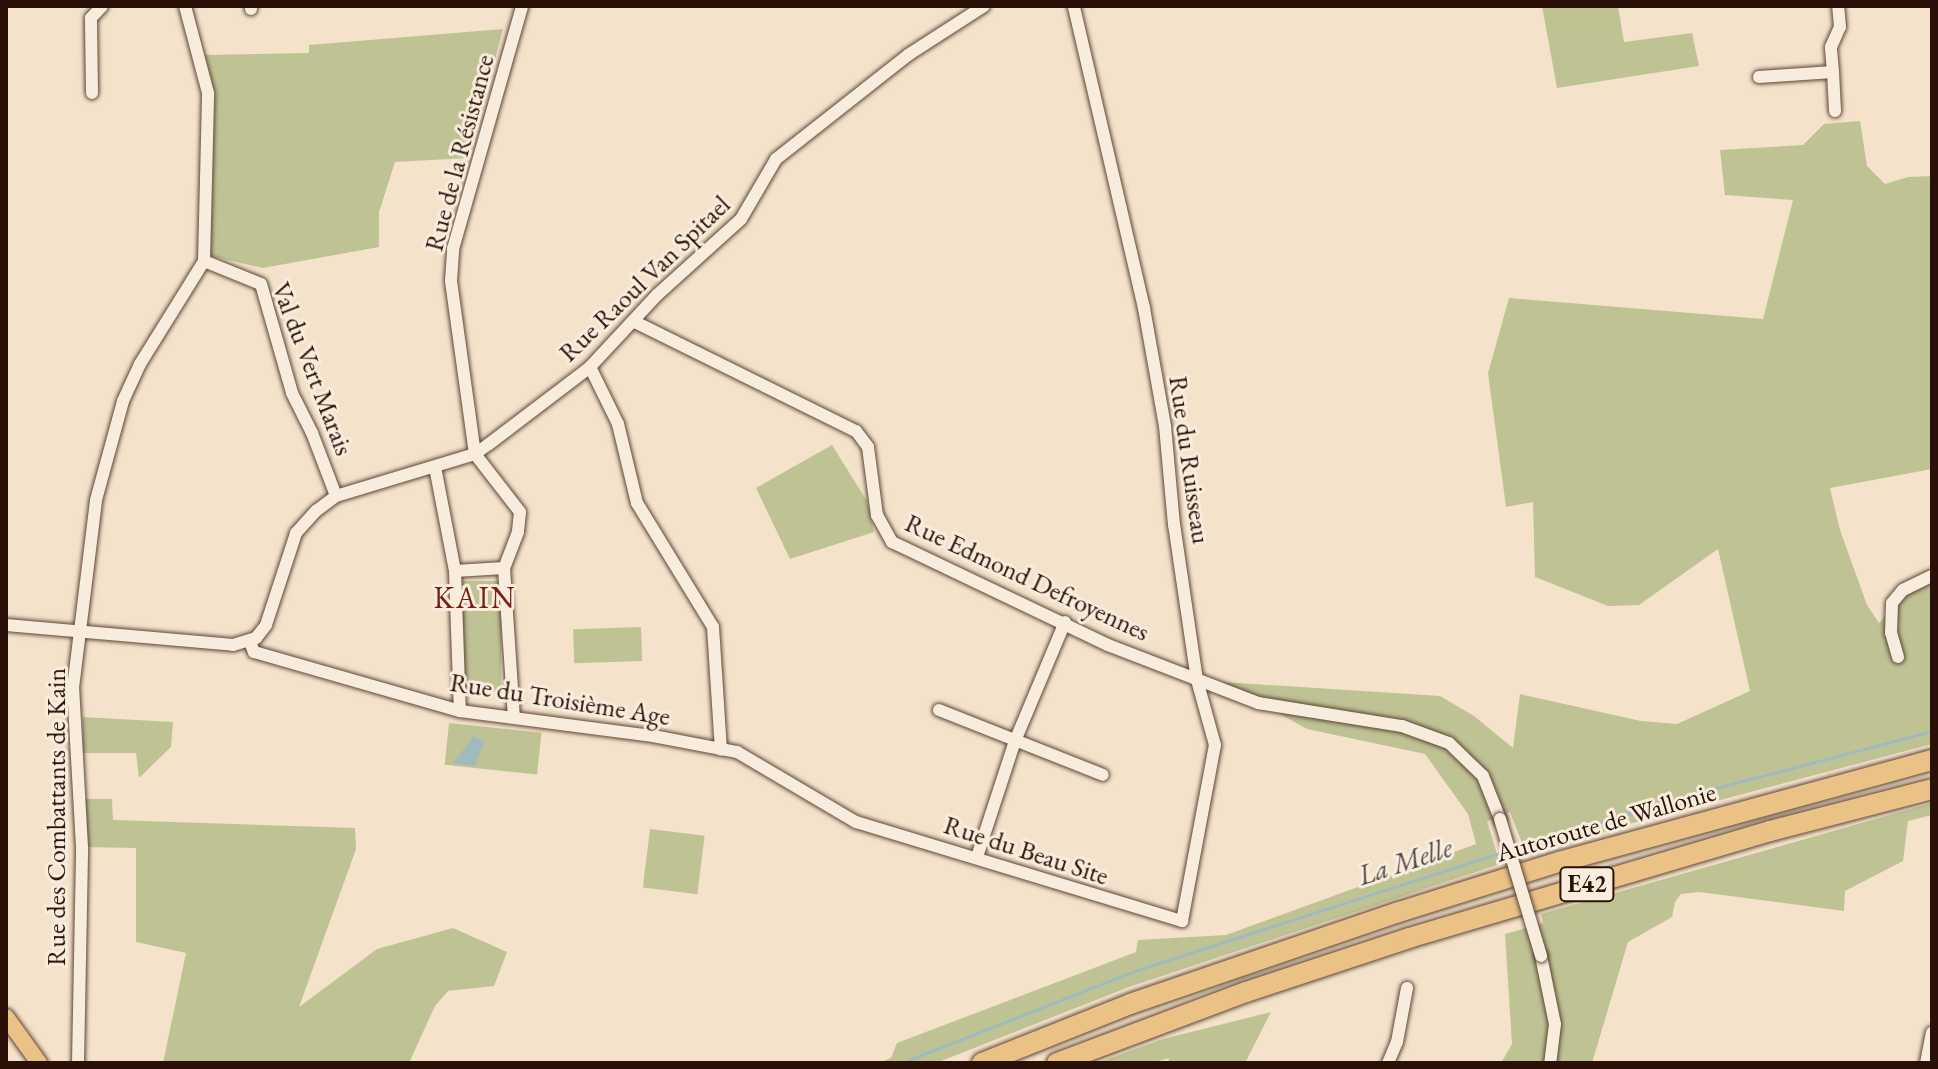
<!DOCTYPE html>
<meta charset="utf-8">
<style>
body{margin:0}
#map{position:relative;width:1938px;height:1069px;overflow:hidden;background:#f4e3ca;font-family:"EB Garamond",serif}
div>[style]{position:absolute}
.green>*{inset:0;background:#bfc394;transform-origin:0 0}
.water>*{inset:0;background:#a0bbc0}
.stream>*{height:3px;margin:-1.5px;padding:0 1.5px;transform-origin:1.5px;border-radius:1.5px;background:#a0bbc0}
.roads{filter:drop-shadow(0 0 2px #5d4538) drop-shadow(0 0 2px #5d4538)}
.minor>*{height:12px;margin:-6px;padding:0 6px;transform-origin:6px;border-radius:6px;background:#f8eddd}
.major>*{height:16px;margin:-8px;padding:0 8px;transform-origin:8px;border-radius:8px;background:#eac285}
.highway>*{height:20px;margin:-10px;padding:0 10px;transform-origin:10px;border-radius:10px;background:#eac285}
.bridges{filter:drop-shadow(0 0 2px #5d4538) drop-shadow(0 0 2px #5d4538)}
.minor-bridge>*{height:12px;margin:-6px;padding:0 6px;transform-origin:6px;border-radius:6px;background:#f8eddd}
span{translate:-50% -50%;white-space:nowrap;text-align:center;line-height:1.15;-webkit-text-stroke:6px #f8eddd;paint-order:stroke}
.shield-label span{padding:2px 6px;background:#f8eddd;border:2px solid;border-radius:6px;-webkit-text-stroke-width:0}
.shield-label{font-size:24px;color:#2b1007;font-weight:700}
.street-label{font-size:26px;color:#2b1007}
.water-label{font-size:28px;color:#544c48;font-style:italic}
.quarter-label{font-size:30px;color:#7a1f14;letter-spacing:2px}
.frame{position:absolute;inset:0;border:8px solid #2b1007;pointer-events:none}
</style>
<div id="map">
<div class="green">
<i style="clip-path:polygon(1542px 6px,1618px 6px,1624px 42px,1692px 33px,1699px 66px,1557px 88px)"></i>
<i style="clip-path:polygon(503px 29px,469px 158px,395px 162px,379px 212px,379px 247px,263px 268px,210px 256px,215px 93px,205px 55px,309px 53px,309px 45px)"></i>
<i style="clip-path:polygon(1860px 121px,1867px 166px,1885px 184px,1908px 177px,1932px 176px,1932px 469px,1830px 488px,1840px 530px,1867px 605px,1879px 623px,1905px 594px,1932px 583px,1932px 744px,1633px 823px,1527px 856px,1510px 812px,1487px 821px,1500px 864px,1129px 987px,936px 1063px,879px 1063px,891px 1058px,897px 1043px,1136px 952px,1138px 940px,1226px 935px,1476px 844px,1468px 814px,1425px 754px,1307px 729px,1222px 682px,1440px 696px,1474px 716px,1513px 748px,1520px 694px,1641px 721px,1677px 724px,1750px 691px,1718px 549px,1639px 605px,1608px 606px,1535px 577px,1533px 502px,1506px 507px,1488px 373px,1509px 298px,1763px 319px,1793px 200px,1725px 195px,1720px 150px,1803px 145px,1824px 124px)"></i>
<i style="clip-path:polygon(832px 445px,867px 501px,874px 532px,790px 559px,756px 488px)"></i>
<i style="left:462px;top:581px;width:39px;height:111px"></i>
<i style="left:641px;top:627px;width:34px;height:68px;rotate:88deg"></i>
<i style="clip-path:polygon(83px 717px,173px 722px,171px 747px,139px 778px,136px 753px,83px 753px)"></i>
<i style="left:449px;top:723px;width:93px;height:42px;rotate:6deg"></i>
<i style="clip-path:polygon(79px 799px,112px 799px,113px 820px,355px 828px,356px 849px,299px 1007px,377px 949px,453px 928px,507px 952px,494px 986px,448px 991px,435px 1006px,409px 1063px,163px 1063px,186px 953px,136px 942px,136px 848px,82px 847px)"></i>
<i style="clip-path:polygon(1932px 803px,1932px 815px,1908px 821px,1903px 861px,1845px 891px,1844px 911px,1699px 892px,1681px 894px,1675px 902px,1672px 917px,1628px 942px,1592px 1063px,1501px 1063px,1512px 1044px,1505px 934px,1543px 923px,1541px 914px)"></i>
<i style="left:650px;top:829px;width:55px;height:59px;rotate:7deg"></i>
<i style="clip-path:polygon(1271px 1012px,1245px 1063px,1168px 1063px,1169px 1058px,1152px 1063px,1097px 1063px,1163px 1039px)"></i>
</div>
<div class="water">
<i style="clip-path:polygon(474px 736px,484px 742px,475px 766px,453px 763px)"></i>
</div>
<div class="stream">
<i style="left:1512px;top:849px;width:202px;rotate:-16.7deg"></i>
<i style="left:1705px;top:791px;width:235px;rotate:-14.8deg"></i>
<i style="left:901px;top:1063px;width:254px;rotate:-21.5deg"></i>
<i style="left:1137px;top:970px;width:387px;rotate:-17.9deg"></i>
</div>
<div class="roads">
<div class="minor">
<i style="left:251px;top:6px;width:3px;rotate:90deg"></i>
<i style="left:1833px;top:72px;width:39px;rotate:87deg"></i>
<i style="left:1759px;top:77px;width:74px;rotate:-3.9deg"></i>
<i style="left:1833px;top:72px;width:25px;rotate:-95deg"></i>
<i style="left:1831px;top:47px;width:22px;rotate:-66deg"></i>
<i style="left:1840px;top:27px;width:21px;rotate:-95deg"></i>
<i style="left:92px;top:93px;width:75px;rotate:-90.8deg"></i>
<i style="left:91px;top:18px;width:16px;rotate:-47deg"></i>
<i style="left:204px;top:261px;width:61px;rotate:22deg"></i>
<i style="left:261px;top:284px;width:113px;rotate:74.1deg"></i>
<i style="left:292px;top:393px;width:45px;rotate:63.4deg"></i>
<i style="left:312px;top:433px;width:67px;rotate:69.1deg"></i>
<i style="left:633px;top:321px;width:249px;rotate:26.3deg"></i>
<i style="left:856px;top:431px;width:20px;rotate:53deg"></i>
<i style="left:868px;top:447px;width:69px;rotate:82.5deg"></i>
<i style="left:877px;top:515px;width:31px;rotate:61deg"></i>
<i style="left:892px;top:542px;width:239px;rotate:25.5deg"></i>
<i style="left:1108px;top:645px;width:161px;rotate:21.1deg"></i>
<i style="left:1258px;top:703px;width:146px;rotate:9.1deg"></i>
<i style="left:1402px;top:726px;width:50px;rotate:19.9deg"></i>
<i style="left:1449px;top:743px;width:47px;rotate:44.1deg"></i>
<i style="left:1483px;top:776px;width:46px;rotate:68.4deg"></i>
<i style="left:590px;top:367px;width:64px;rotate:63.8deg"></i>
<i style="left:618px;top:424px;width:81px;rotate:76.5deg"></i>
<i style="left:637px;top:503px;width:145px;rotate:58.5deg"></i>
<i style="left:713px;top:627px;width:123px;rotate:86.3deg"></i>
<i style="left:475px;top:454px;width:175px;rotate:-97.9deg"></i>
<i style="left:451px;top:281px;width:32px;rotate:-86deg"></i>
<i style="left:453px;top:249px;width:253px;rotate:-74.1deg"></i>
<i style="left:475px;top:454px;width:73px;rotate:52.2deg"></i>
<i style="left:520px;top:512px;width:20px;rotate:96deg"></i>
<i style="left:518px;top:532px;width:39px;rotate:111deg"></i>
<i style="left:504px;top:568px;width:149px;rotate:86.2deg"></i>
<i style="left:435px;top:467px;width:106px;rotate:79.1deg"></i>
<i style="left:455px;top:571px;width:140px;rotate:88deg"></i>
<i style="left:455px;top:571px;width:49px;rotate:-3.5deg"></i>
<i style="left:6px;top:625px;width:228px;rotate:5deg"></i>
<i style="left:233px;top:645px;width:24px;rotate:-17deg"></i>
<i style="left:256px;top:638px;width:16px;rotate:-52deg"></i>
<i style="left:266px;top:625px;width:97px;rotate:-71.9deg"></i>
<i style="left:296px;top:533px;width:30px;rotate:-48deg"></i>
<i style="left:316px;top:511px;width:25px;rotate:-37deg"></i>
<i style="left:336px;top:496px;width:145px;rotate:-16.8deg"></i>
<i style="left:475px;top:454px;width:17px;rotate:-36deg"></i>
<i style="left:489px;top:444px;width:127px;rotate:-37.3deg"></i>
<i style="left:590px;top:367px;width:98px;rotate:-47.1deg"></i>
<i style="left:657px;top:295px;width:113px;rotate:-42.1deg"></i>
<i style="left:741px;top:219px;width:69px;rotate:-59.7deg"></i>
<i style="left:776px;top:159px;width:168px;rotate:-38.2deg"></i>
<i style="left:908px;top:55px;width:90px;rotate:-32.8deg"></i>
<i style="left:250px;top:642px;width:11px;rotate:68deg"></i>
<i style="left:254px;top:652px;width:214px;rotate:16deg"></i>
<i style="left:460px;top:711px;width:195px;rotate:7.4deg"></i>
<i style="left:653px;top:736px;width:86px;rotate:10.8deg"></i>
<i style="left:737px;top:752px;width:138px;rotate:30.5deg"></i>
<i style="left:856px;top:822px;width:341px;rotate:16.9deg"></i>
<i style="left:1182px;top:921px;width:179px;rotate:-79.4deg"></i>
<i style="left:1215px;top:745px;width:67px;rotate:-105.5deg"></i>
<i style="left:1197px;top:680px;width:157px;rotate:-98.4deg"></i>
<i style="left:1174px;top:525px;width:99px;rotate:-95.2deg"></i>
<i style="left:1165px;top:426px;width:120px;rotate:-100.1deg"></i>
<i style="left:1144px;top:308px;width:310px;rotate:-103.1deg"></i>
<i style="left:1898px;top:657px;width:25px;rotate:-106deg"></i>
<i style="left:1891px;top:633px;width:30px;rotate:-88deg"></i>
<i style="left:1892px;top:603px;width:17px;rotate:-50deg"></i>
<i style="left:1903px;top:590px;width:32px;rotate:-26deg"></i>
<i style="left:939px;top:710px;width:176px;rotate:21.6deg"></i>
<i style="left:977px;top:857px;width:122px;rotate:-71.9deg"></i>
<i style="left:1015px;top:741px;width:129px;rotate:-67.2deg"></i>
<i style="left:1541px;top:956px;width:69px;rotate:78.4deg"></i>
<i style="left:1555px;top:1024px;width:39px;rotate:97deg"></i>
<i style="left:78px;top:1063px;width:216px;rotate:-88.9deg"></i>
<i style="left:82px;top:847px;width:159px;rotate:-93.2deg"></i>
<i style="left:73px;top:688px;width:189px;rotate:-83deg"></i>
<i style="left:96px;top:500px;width:103px;rotate:-74.7deg"></i>
<i style="left:123px;top:401px;width:41px;rotate:-65.3deg"></i>
<i style="left:140px;top:364px;width:121px;rotate:-58.1deg"></i>
<i style="left:204px;top:261px;width:168px;rotate:-88.6deg"></i>
<i style="left:208px;top:93px;width:90px;rotate:-104.8deg"></i>
<i style="left:1388px;top:1063px;width:23px;rotate:-67deg"></i>
<i style="left:1397px;top:1042px;width:55px;rotate:-79.5deg"></i>
<i style="left:1926px;top:1063px;width:31px;rotate:-79deg"></i>
</div>
<div class="major">
<i style="left:6px;top:1017px;width:57px;rotate:54.3deg"></i>
</div>
<div class="highway">
<i style="left:982px;top:1063px;width:159px;rotate:-21.7deg"></i>
<i style="left:1130px;top:1004px;width:284px;rotate:-18.9deg"></i>
<i style="left:1399px;top:912px;width:168px;rotate:-17.4deg"></i>
<i style="left:1559px;top:862px;width:387px;rotate:-15.3deg"></i>
<i style="left:1057px;top:1063px;width:202px;rotate:-20.6deg"></i>
<i style="left:1246px;top:992px;width:172px;rotate:-18.3deg"></i>
<i style="left:1409px;top:938px;width:377px;rotate:-16.5deg"></i>
<i style="left:1770px;top:831px;width:167px;rotate:-14.5deg"></i>
</div>
</div>
<div class="bridges">
<div class="minor-bridge">
<i style="left:1500px;top:819px;width:143px;rotate:73.3deg"></i>
</div>
</div>
<div class="shield-label">
<span style="left:1587px;top:884px">E42</span>
</div>
<div class="street-label">
<span style="left:460px;top:153px;rotate:-75deg">Rue de la Résistance</span>
<span style="left:645px;top:279px;rotate:-44deg">Rue Raoul Van Spitael</span>
<span style="left:312px;top:369px;rotate:69deg">Val du Vert Marais</span>
<span style="left:1189px;top:460px;rotate:82deg">Rue du Ruisseau</span>
<span style="left:1027px;top:578px;rotate:25deg">Rue Edmond Defroyennes</span>
<span style="left:560px;top:700px;rotate:9deg">Rue du Troisième Age</span>
<span style="left:57px;top:817px;rotate:-90deg">Rue des Combattants de Kain</span>
<span style="left:1606px;top:823px;rotate:-16deg">Autoroute de Wallonie</span>
<span style="left:1026px;top:851px;rotate:18deg">Rue du Beau Site</span>
</div>
<div class="water-label">
<span style="left:1405px;top:861px;rotate:-18deg">La Melle</span>
</div>
<div class="quarter-label">
<span style="left:475px;top:598px">KAIN</span>
</div>
<div class="frame"></div>
</div>
